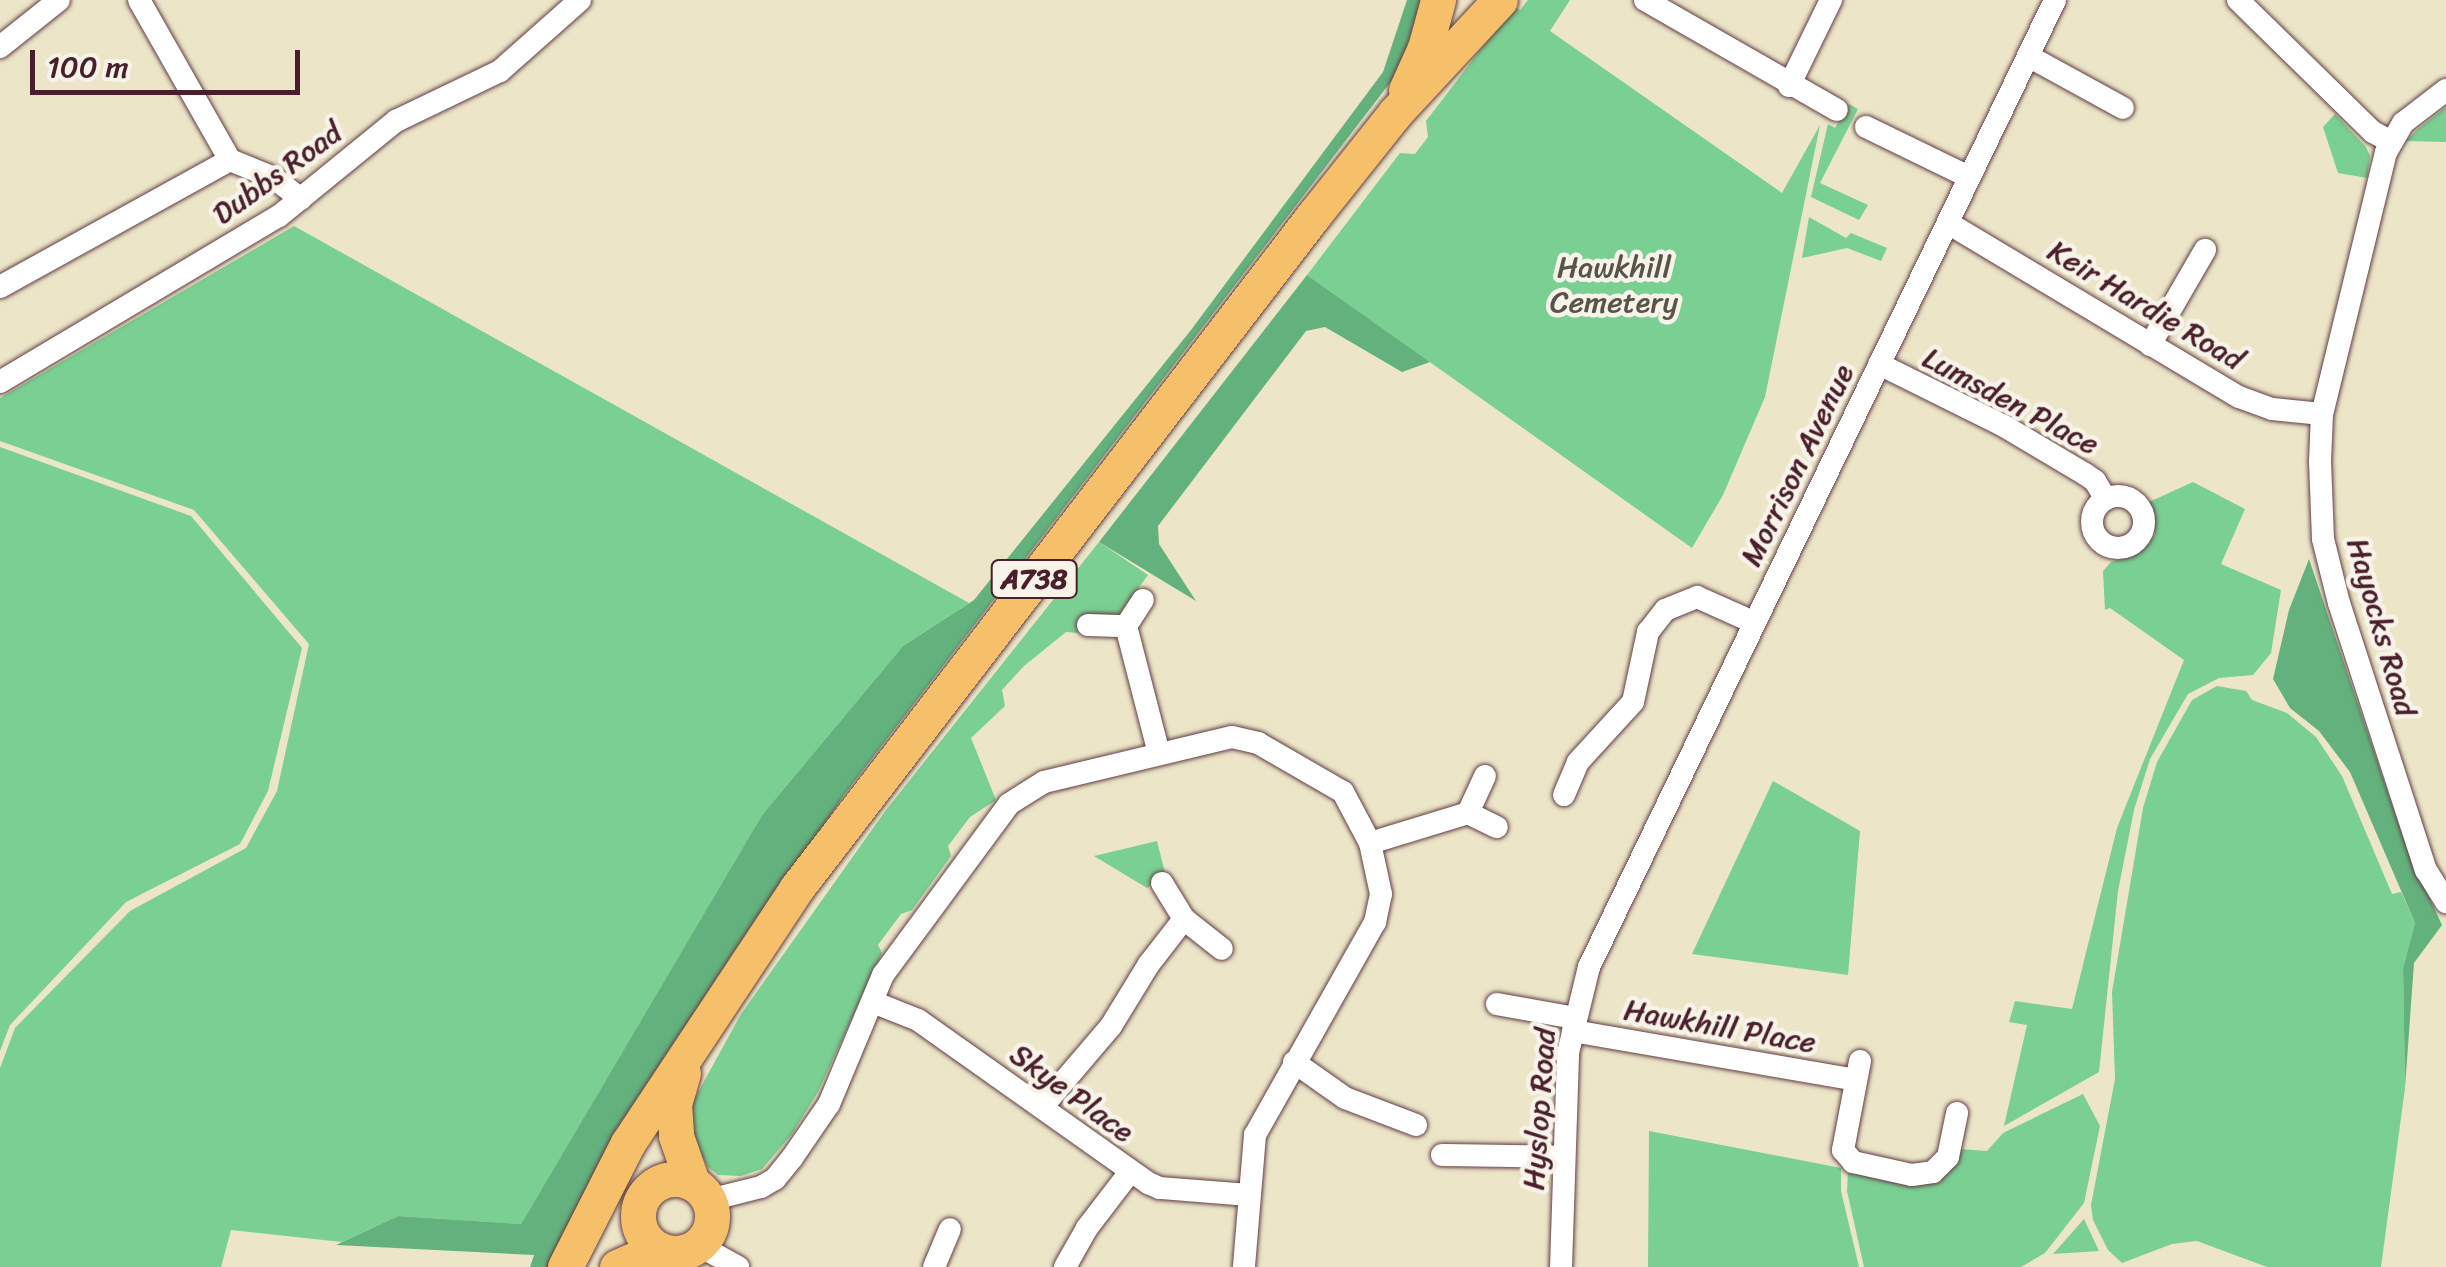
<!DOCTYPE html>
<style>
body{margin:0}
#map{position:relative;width:2446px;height:1267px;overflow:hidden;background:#ece5c8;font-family:Sriracha,sans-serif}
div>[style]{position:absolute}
.green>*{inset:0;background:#7acf93}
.forest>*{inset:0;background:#63b27d}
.roads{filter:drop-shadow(0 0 2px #623d43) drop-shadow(0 0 2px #623d43)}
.street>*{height:22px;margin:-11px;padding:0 11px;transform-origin:11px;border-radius:11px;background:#fff}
.street>.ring{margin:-11px;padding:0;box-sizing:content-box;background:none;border:22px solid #fff;border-radius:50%}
.primary>*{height:35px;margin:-17.5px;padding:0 17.5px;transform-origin:17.5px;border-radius:17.5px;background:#f6c06b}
.primary>.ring{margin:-17.5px;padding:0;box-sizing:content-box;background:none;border:35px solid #f6c06b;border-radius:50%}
span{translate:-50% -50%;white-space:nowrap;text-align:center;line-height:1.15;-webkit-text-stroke:9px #f7f3e8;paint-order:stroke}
.shield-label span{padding:2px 8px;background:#f7f3e8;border:2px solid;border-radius:8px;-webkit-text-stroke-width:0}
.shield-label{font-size:28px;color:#4a1f2b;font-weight:700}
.street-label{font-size:30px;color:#4a1f2b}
.park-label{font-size:30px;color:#58544a}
.scale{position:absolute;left:30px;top:50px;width:270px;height:45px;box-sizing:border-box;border:5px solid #4a1f2b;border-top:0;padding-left:12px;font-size:30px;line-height:35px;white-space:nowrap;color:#4a1f2b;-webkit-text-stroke:8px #f7f3e8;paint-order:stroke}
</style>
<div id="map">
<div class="green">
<i style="clip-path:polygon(1528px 0,1570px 0,1550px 31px,1782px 193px,1820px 125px,1765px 397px,1723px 495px,1692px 548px,1307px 275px,1400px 153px,1415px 154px,1428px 137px,1426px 121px,1514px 6px,1520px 10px)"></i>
<i style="clip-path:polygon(1849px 104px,1858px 109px,1820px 183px,1868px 205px,1859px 220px,1811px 197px,1828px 124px,1835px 128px)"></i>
<i style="clip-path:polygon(2446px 107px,2446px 142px,2406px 141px,2418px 129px)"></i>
<i style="clip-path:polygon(2335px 114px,2366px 147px,2370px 156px,2367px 178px,2338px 173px,2323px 127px)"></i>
<i style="clip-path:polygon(1809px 217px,1846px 238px,1851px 233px,1887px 248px,1881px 261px,1847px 248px,1802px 258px)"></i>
<i style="clip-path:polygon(294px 226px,969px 603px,903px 646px,762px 815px,521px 1224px,398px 1216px,342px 1242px,231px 1230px,221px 1267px,0 1267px,0 1068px,15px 1028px,130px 911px,246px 848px,277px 791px,309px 644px,194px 510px,0 441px,0 398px)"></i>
<i style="clip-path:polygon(0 447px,191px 516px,302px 648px,268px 791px,240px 844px,126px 902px,10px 1025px,0 1051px)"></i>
<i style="clip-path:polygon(2193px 482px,2245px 509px,2221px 564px,2281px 590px,2271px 653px,2253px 675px,2219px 678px,2188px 694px,2150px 759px,2134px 810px,2118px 891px,2099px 1072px,2004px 1126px,2027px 1025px,2009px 1022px,2015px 1001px,2072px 1009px,2117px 828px,2184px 660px,2110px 608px,2105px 610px,2103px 571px,2111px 562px,2139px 553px,2155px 535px,2149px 502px)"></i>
<i style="clip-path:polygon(1099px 542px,1148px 575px,1118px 616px,1080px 616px,1078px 633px,1066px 632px,1024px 666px,1002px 690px,1005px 706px,971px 738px,996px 800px,970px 817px,948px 846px,951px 856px,912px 910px,901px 914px,878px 945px,882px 953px,818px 1092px,792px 1134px,762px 1169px,741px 1176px,718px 1175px,708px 1167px,692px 1137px,690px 1107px,741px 1014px,886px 810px)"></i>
<i style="clip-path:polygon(2217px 686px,2246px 691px,2252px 700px,2287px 713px,2316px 737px,2342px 776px,2392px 894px,2401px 892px,2415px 923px,2403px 968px,2405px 1088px,2381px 1267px,2267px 1267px,2197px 1241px,2172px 1244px,2122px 1263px,2108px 1250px,2093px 1220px,2091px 1205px,2115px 1079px,2112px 992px,2143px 808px,2157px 762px,2192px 700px)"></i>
<i style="clip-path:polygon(1773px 781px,1860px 831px,1848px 975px,1692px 954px)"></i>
<i style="clip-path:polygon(1157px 841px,1166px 877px,1147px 888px,1094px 856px)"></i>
<i style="clip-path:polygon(2083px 1094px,2100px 1126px,2084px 1203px,2045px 1253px,2021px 1267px,1864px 1267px,1847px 1191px,1848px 1169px,1904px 1182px,1960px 1149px,1987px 1151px,2003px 1133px)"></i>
<i style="clip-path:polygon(1649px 1131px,1841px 1168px,1841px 1191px,1859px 1267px,1648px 1267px)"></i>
<i style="clip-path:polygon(2084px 1219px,2099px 1251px,2053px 1254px)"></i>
</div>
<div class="forest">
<i style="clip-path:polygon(1407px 0,1422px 0,1399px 71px,844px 795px,712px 992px,552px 1267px,530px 1267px,534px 1255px,336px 1245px,398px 1216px,521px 1224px,762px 815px,903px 646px,974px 600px,1191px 330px,1383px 72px)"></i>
<i style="clip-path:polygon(1307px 275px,1430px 362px,1402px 372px,1325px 327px,1306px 331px,1158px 526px,1159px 544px,1196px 601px,1099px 542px)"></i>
<i style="clip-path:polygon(2309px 559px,2407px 849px,2442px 925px,2414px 963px,2405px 1088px,2403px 968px,2415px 923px,2350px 772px,2319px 731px,2290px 708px,2273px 679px,2289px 610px)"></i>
</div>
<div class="roads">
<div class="street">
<i style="left:139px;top:0;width:184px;rotate:60.4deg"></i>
<i style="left:230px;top:160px;width:48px;rotate:22.2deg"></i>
<i style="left:274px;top:178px;width:34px;rotate:38deg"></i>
<i style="left:1645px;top:0;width:221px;rotate:29.8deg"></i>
<i style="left:2238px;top:0;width:189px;rotate:44.4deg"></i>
<i style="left:2373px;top:132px;width:19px;rotate:28deg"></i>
<i style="left:0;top:47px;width:75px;rotate:-38.5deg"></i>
<i style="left:2028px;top:56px;width:108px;rotate:28.7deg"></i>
<i style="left:1789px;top:86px;width:96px;rotate:-64deg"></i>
<i style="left:2446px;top:90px;width:54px;rotate:142.5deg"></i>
<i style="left:2403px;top:123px;width:34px;rotate:120deg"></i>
<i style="left:2386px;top:152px;width:270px;rotate:103.7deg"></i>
<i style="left:2322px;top:414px;width:47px;rotate:92.4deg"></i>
<i style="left:2320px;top:461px;width:78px;rotate:87.8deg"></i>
<i style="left:2323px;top:539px;width:66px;rotate:76deg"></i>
<i style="left:2339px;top:603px;width:281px;rotate:72deg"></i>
<i style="left:2426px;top:870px;width:38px;rotate:58deg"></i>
<i style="left:1866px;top:127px;width:114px;rotate:25.9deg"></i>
<i style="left:1948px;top:223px;width:339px;rotate:30.9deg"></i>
<i style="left:2239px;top:397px;width:35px;rotate:20deg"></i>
<i style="left:2272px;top:409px;width:50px;rotate:5.7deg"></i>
<i style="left:0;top:287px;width:263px;rotate:-28.9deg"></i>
<i style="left:2150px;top:345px;width:110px;rotate:-59.9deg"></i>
<i style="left:1879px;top:364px;width:140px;rotate:26.4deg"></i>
<i style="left:2004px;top:426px;width:94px;rotate:30.7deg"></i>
<i style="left:2085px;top:474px;width:12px;rotate:35deg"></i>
<i style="left:2095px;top:481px;width:21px;rotate:59deg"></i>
<i style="left:0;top:382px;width:325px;rotate:-30.8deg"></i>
<i style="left:279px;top:216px;width:151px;rotate:-39.1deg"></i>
<i style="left:396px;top:121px;width:115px;rotate:-25.7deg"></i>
<i style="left:500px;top:71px;width:107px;rotate:-41.6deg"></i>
<i class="ring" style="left:2092px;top:496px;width:30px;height:30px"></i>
<i style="left:1088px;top:625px;width:38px;rotate:2deg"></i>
<i style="left:1126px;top:626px;width:31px;rotate:-57deg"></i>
<i style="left:1126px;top:626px;width:132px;rotate:75.5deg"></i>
<i style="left:1485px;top:776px;width:41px;rotate:114.7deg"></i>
<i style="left:1468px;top:813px;width:32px;rotate:26deg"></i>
<i style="left:1564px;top:795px;width:36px;rotate:-67deg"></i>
<i style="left:1578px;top:762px;width:81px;rotate:-47.5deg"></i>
<i style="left:1633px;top:702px;width:72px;rotate:-77.9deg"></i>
<i style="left:1648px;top:632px;width:28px;rotate:-52deg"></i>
<i style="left:1665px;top:610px;width:35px;rotate:-22deg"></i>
<i style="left:1697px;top:597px;width:61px;rotate:24.1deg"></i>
<i style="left:1370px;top:843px;width:102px;rotate:-17deg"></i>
<i style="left:1162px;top:883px;width:42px;rotate:58.6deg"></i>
<i style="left:1184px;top:919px;width:48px;rotate:38.3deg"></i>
<i style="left:873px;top:1002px;width:48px;rotate:21.8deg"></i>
<i style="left:918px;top:1020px;width:282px;rotate:35.3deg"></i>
<i style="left:1148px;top:1183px;width:13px;rotate:23deg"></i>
<i style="left:1160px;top:1188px;width:88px;rotate:4.5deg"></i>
<i style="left:1497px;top:1004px;width:79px;rotate:10.2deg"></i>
<i style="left:1573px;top:1031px;width:287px;rotate:9.8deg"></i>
<i style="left:1860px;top:1061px;width:91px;rotate:100.8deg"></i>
<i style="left:1843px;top:1150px;width:16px;rotate:50deg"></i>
<i style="left:1853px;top:1162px;width:60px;rotate:12.4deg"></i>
<i style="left:1912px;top:1175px;width:21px;rotate:-8deg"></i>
<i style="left:1933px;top:1172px;width:21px;rotate:-45deg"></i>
<i style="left:1948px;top:1157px;width:45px;rotate:-78.4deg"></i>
<i style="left:1294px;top:1062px;width:62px;rotate:35.2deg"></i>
<i style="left:1345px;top:1098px;width:76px;rotate:20.8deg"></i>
<i style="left:1042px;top:1107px;width:106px;rotate:-49.6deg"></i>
<i style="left:1111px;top:1026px;width:73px;rotate:-58.5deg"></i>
<i style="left:1149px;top:964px;width:57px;rotate:-52.1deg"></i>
<i style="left:1442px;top:1155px;width:121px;rotate:0.9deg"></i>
<i style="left:709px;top:1200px;width:54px;rotate:-14deg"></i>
<i style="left:761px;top:1187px;width:16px;rotate:-30deg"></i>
<i style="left:775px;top:1179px;width:27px;rotate:-51deg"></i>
<i style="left:792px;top:1158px;width:65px;rotate:-55.6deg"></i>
<i style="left:829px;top:1104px;width:140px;rotate:-67.3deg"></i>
<i style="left:883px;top:975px;width:212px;rotate:-53.6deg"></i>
<i style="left:1009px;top:804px;width:41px;rotate:-32.2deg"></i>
<i style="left:1044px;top:782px;width:193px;rotate:-13.5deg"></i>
<i style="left:1232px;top:737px;width:27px;rotate:13deg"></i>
<i style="left:1258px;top:743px;width:98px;rotate:30deg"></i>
<i style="left:1343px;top:792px;width:58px;rotate:62.1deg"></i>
<i style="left:1370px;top:843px;width:52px;rotate:77.8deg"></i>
<i style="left:1381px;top:894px;width:29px;rotate:102deg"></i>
<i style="left:1375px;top:922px;width:244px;rotate:119.4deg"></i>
<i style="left:1255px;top:1135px;width:132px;rotate:94.8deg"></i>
<i style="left:698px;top:1245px;width:46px;rotate:28.8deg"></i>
<i style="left:934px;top:1267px;width:41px;rotate:-67.2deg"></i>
<i style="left:1065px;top:1267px;width:45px;rotate:-60.6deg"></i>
<i style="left:1087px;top:1228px;width:71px;rotate:-52.5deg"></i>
<i style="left:1561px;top:1267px;width:214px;rotate:-88.1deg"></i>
<i style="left:1568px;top:1053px;width:89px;rotate:-76.3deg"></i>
<i style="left:1589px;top:967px;width:1073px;rotate:-64.27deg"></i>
</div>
<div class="primary">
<i style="left:1406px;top:90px;width:46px;rotate:-65.7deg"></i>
<i style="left:1425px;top:48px;width:50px;rotate:-74.8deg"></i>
<i style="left:683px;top:1073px;width:32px;rotate:106deg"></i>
<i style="left:674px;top:1104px;width:32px;rotate:86deg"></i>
<i style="left:676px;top:1136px;width:49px;rotate:70.8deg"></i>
<i class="ring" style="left:638px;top:1179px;width:39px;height:39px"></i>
<i style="left:565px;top:1267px;width:139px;rotate:-63.1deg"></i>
<i style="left:628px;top:1143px;width:305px;rotate:-56.5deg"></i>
<i style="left:796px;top:889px;width:850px;rotate:-52.46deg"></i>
<i style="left:1314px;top:215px;width:130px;rotate:-51.5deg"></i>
<i style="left:1395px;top:113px;width:154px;rotate:-47.1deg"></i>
<i style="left:617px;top:1267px;width:45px;rotate:-23.7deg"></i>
</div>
</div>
<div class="shield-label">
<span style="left:1034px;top:579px">A738</span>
</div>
<div class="street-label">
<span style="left:277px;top:173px;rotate:-36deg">Dubbs Road</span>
<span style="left:2146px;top:305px;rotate:31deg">Keir Hardie Road</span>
<span style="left:2011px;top:401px;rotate:28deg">Lumsden Place</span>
<span style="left:1797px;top:465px;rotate:-64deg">Morrison Avenue</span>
<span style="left:2382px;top:627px;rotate:74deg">Hayocks Road</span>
<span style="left:1720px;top:1026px;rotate:10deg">Hawkhill Place</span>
<span style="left:1072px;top:1093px;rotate:36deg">Skye Place</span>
<span style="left:1539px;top:1109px;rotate:-86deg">Hyslop Road</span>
</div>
<div class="park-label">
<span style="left:1614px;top:284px">Hawkhill<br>Cemetery</span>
</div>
<div class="scale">100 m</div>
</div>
